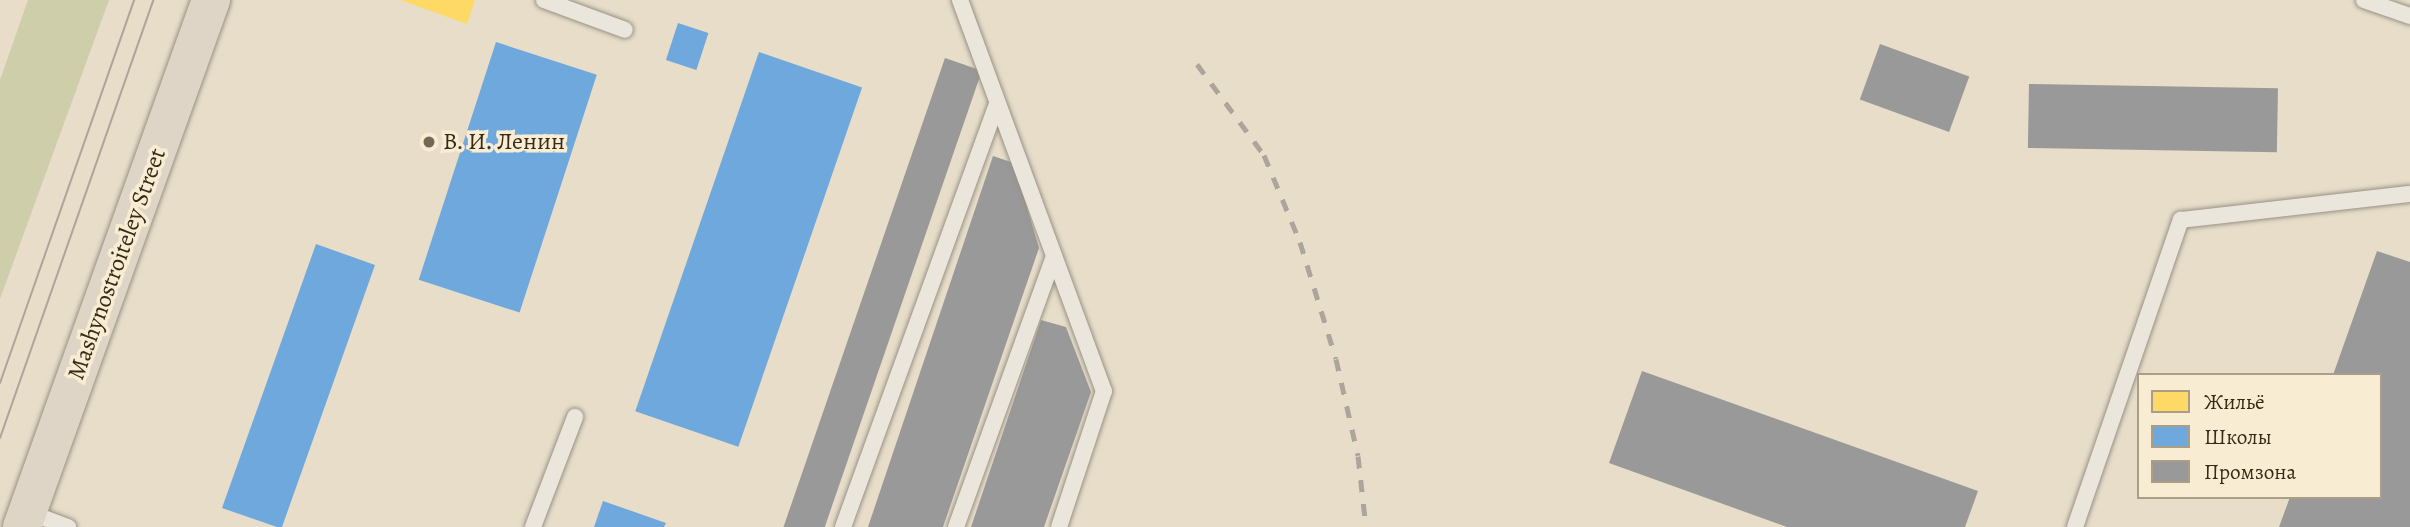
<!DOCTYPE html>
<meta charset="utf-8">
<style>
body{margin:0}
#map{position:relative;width:2410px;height:527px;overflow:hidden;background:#e7ddc9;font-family:Alegreya,serif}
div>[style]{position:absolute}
.green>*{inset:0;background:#cfceaa}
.homes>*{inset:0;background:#ffd966}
.schools>*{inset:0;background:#6fa8dc;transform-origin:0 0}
.industry>*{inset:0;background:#999;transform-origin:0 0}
.roads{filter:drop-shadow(0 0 2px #999285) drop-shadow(0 0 2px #999285)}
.service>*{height:16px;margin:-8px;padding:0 8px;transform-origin:8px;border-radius:8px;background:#ebe6dc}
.primary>*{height:38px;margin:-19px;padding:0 19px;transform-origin:19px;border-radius:19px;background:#ded5c6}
.tram>*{height:2px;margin:-1px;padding:0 1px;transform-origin:1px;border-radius:1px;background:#aba59b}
.rail>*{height:5px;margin-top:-2.5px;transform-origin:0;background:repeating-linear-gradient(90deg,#aba59b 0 12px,transparent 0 24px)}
.dots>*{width:19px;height:19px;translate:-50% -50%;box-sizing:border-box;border:4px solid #f8ecd3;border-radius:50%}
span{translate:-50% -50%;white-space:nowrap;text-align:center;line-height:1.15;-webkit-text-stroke:7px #f8ecd3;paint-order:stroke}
.poi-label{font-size:24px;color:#372a18}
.left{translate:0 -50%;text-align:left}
.street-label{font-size:24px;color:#372a18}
.legend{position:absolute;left:2137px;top:373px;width:245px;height:126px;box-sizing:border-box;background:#f8ecd3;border:2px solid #ab9e88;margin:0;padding:9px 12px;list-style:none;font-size:21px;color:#372a18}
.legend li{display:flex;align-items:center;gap:14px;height:35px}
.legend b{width:35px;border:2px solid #ab9e88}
</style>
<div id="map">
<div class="green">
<i style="clip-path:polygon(28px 0,109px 0,0 299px,0 80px)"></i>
</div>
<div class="homes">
<i style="clip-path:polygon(400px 0,475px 0,467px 24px)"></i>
</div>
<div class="schools">
<i style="left:678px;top:23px;width:32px;height:39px;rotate:18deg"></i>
<i style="left:496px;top:42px;width:106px;height:250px;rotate:18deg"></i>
<i style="left:759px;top:52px;width:109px;height:380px;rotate:19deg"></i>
<i style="clip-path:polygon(316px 244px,375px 265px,282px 527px,277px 527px,222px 508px)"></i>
<i style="clip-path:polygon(603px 501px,666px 523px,664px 527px,594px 527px)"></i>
</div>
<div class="industry">
<i style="left:1880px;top:44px;width:95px;height:59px;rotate:20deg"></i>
<i style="left:945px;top:58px;width:39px;height:499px;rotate:19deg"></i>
<i style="left:2029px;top:84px;width:249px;height:64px;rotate:1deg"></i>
<i style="clip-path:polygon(993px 156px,1014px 163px,1039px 248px,943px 527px,868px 527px)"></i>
<i style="clip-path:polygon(2377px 251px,2410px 262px,2410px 527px,2279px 527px,2290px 497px,2380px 497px,2380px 375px,2333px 375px)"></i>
<i style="clip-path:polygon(1041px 320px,1066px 327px,1091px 392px,1044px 527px,971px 527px)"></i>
<i style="clip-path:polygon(1642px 371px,1978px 491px,1965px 527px,1787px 527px,1609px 463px)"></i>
</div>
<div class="roads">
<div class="service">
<i style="left:544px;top:0;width:86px;rotate:20.3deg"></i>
<i style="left:960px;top:0;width:417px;rotate:69.8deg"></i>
<i style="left:1104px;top:391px;width:143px;rotate:108.3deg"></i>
<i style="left:2364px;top:0;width:49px;rotate:19.2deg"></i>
<i style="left:28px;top:512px;width:43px;rotate:20.6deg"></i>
<i style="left:533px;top:527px;width:118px;rotate:-69.1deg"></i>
<i style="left:843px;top:527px;width:451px;rotate:-70deg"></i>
<i style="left:956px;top:527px;width:288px;rotate:-70.1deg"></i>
<i style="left:2075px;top:527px;width:325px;rotate:-71deg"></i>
<i style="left:2181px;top:220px;width:230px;rotate:-6.5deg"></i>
</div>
<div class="primary">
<i style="left:22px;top:527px;width:560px;rotate:-70.27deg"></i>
</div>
</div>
<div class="tram">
<i style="left:0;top:383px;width:406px;rotate:-70.7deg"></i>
<i style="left:0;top:438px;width:464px;rotate:-70.7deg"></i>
</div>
<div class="rail">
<i style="left:1197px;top:64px;width:113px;rotate:53.6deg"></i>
<i style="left:1264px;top:155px;width:94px;rotate:67.5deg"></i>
<i style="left:1300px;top:242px;width:122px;rotate:72.9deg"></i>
<i style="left:1336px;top:359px;width:99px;rotate:77.2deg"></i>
<i style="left:1358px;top:456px;width:71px;rotate:83.6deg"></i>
</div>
<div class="dots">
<i style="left:429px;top:142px;background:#756956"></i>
</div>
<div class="poi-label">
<span class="left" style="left:443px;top:142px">В. И. Ленин</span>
</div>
<div class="street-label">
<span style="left:117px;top:264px;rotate:-70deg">Mashynostroiteley Street</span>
</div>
<ul class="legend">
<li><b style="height:19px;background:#ffd966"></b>Жильё</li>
<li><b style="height:19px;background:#6fa8dc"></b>Школы</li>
<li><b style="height:19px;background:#999"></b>Промзона</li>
</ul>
</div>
